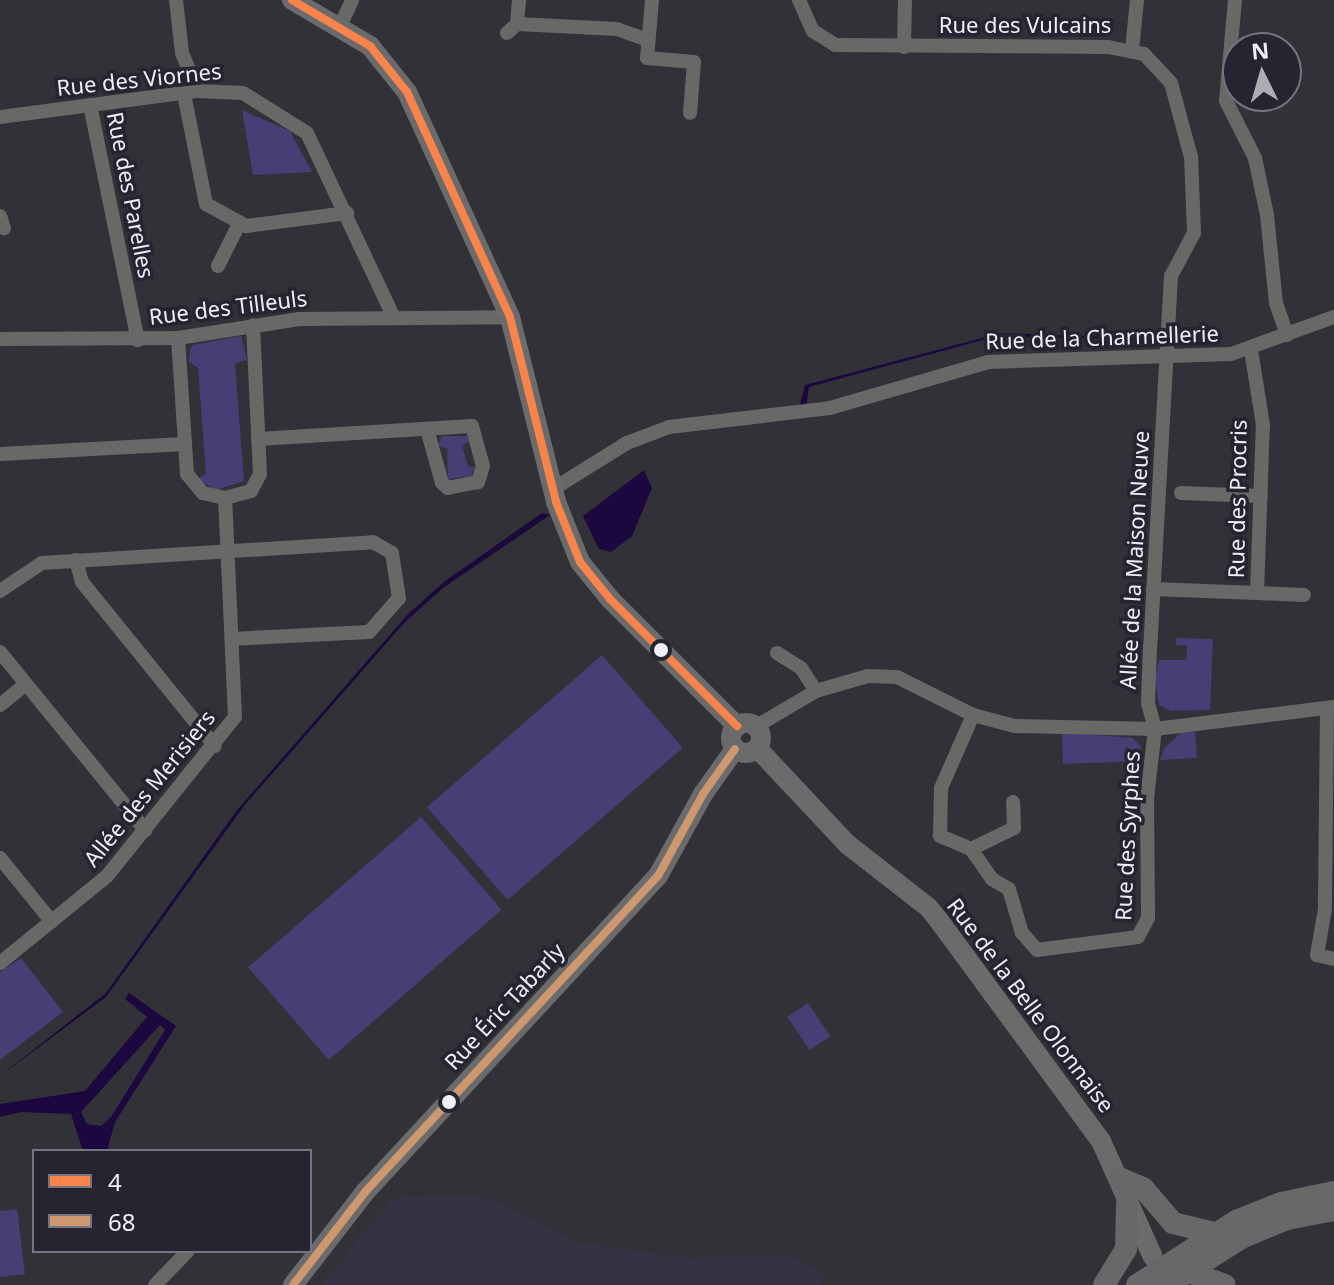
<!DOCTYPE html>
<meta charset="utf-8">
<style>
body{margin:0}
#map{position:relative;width:1334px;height:1285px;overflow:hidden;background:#323137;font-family:"Noto Sans",sans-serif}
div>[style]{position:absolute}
.built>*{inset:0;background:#353343}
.green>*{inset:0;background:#483d74;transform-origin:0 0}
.water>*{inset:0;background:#1b083f}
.street>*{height:14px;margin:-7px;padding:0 7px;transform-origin:7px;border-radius:7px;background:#696867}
.secondary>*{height:20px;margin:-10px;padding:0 10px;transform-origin:10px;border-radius:10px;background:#6c6b6b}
.secondary>.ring{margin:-10px;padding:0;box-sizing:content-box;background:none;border:20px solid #6c6b6b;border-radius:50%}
.primary>*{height:22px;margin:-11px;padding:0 11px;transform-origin:11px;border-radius:11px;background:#696869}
.bus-1>*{height:8px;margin:-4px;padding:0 4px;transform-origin:4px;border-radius:4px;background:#f8844c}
.bus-2>*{height:8px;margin:-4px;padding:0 4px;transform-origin:4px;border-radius:4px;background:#cd976f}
.dots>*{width:22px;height:22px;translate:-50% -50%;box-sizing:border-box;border:4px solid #262430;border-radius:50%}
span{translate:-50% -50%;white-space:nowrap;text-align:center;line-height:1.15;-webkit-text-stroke:7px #262430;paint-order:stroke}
.street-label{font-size:22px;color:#efeef6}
.legend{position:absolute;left:32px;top:1149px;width:280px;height:104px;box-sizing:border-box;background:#262430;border:2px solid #76757f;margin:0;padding:10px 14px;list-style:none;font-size:24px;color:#efeef6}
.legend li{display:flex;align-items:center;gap:16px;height:40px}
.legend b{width:40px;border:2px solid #76757f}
.north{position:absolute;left:1222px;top:32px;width:80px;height:80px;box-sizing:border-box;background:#262430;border:2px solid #76757f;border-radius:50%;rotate:355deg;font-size:22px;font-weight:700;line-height:32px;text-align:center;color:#efeef6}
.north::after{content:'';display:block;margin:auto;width:28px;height:36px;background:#adacb3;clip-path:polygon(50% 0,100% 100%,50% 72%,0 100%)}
</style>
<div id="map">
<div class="built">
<i style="clip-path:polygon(465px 1195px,480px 1196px,580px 1243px,689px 1258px,785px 1255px,825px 1273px,821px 1285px,322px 1285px,393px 1198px)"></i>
</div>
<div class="green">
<i style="clip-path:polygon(242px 110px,290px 131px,312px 172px,253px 175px)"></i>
<i style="clip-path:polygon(241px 336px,247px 360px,235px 363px,244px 481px,216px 490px,197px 479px,206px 474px,198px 368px,189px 362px,190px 350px,193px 345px)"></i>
<i style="clip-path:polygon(442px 436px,467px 436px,469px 441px,462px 446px,468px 466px,475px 467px,471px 476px,448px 479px,447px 449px,438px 445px)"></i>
<i style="clip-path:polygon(1176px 638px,1213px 639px,1210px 710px,1171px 711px,1159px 705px,1155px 679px,1159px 660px,1186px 660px,1187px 646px,1176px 645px)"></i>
<i style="left:602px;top:655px;width:123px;height:232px;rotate:49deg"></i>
<i style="clip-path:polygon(1195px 729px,1197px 758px,1160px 760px,1164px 748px,1183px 731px)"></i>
<i style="clip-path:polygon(1062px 732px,1133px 738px,1141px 747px,1140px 761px,1063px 764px)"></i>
<i style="left:421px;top:817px;width:123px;height:229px;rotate:49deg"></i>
<i style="clip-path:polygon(21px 958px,63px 1012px,0 1060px,0 972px)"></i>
<i style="left:808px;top:1003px;width:40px;height:25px;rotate:56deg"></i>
<i style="clip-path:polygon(17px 1209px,25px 1274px,0 1277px,0 1211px)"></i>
</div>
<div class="water">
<i style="clip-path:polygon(1001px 333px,1159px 339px,994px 337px,809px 387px,806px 407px,799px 408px,805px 385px)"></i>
<i style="clip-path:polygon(644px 470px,652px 488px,632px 536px,611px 552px,599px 549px,583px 516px)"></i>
<i style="clip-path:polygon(542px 513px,550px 515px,443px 588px,405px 622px,244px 806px,106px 997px,0 1076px,106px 993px,237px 810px,408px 614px,445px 581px)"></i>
<i style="clip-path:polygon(evenodd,129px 993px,176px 1026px,115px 1122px,107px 1151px,83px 1151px,71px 1114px,21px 1112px,0 1117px,0 1104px,85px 1091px,147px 1017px,125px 999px,129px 993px,160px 1025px,165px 1030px,111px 1117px,101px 1126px,87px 1124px,81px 1112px,160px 1025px)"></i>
</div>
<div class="street">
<i style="left:176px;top:0;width:53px;rotate:83.5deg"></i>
<i style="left:182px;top:53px;width:41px;rotate:67.2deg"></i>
<i style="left:652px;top:0;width:58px;rotate:94.9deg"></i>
<i style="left:647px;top:58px;width:47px;rotate:4.9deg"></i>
<i style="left:694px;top:62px;width:51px;rotate:94.5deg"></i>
<i style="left:799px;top:0;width:34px;rotate:66deg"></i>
<i style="left:813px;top:31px;width:26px;rotate:32deg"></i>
<i style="left:835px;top:45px;width:273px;rotate:0.4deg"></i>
<i style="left:1108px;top:47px;width:37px;rotate:11deg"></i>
<i style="left:1144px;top:54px;width:40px;rotate:47deg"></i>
<i style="left:1171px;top:83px;width:77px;rotate:74.9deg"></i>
<i style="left:1191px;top:157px;width:76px;rotate:87.7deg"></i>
<i style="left:1194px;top:233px;width:49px;rotate:118.1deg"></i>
<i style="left:1171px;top:276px;width:372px;rotate:93.2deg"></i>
<i style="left:1150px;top:647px;width:56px;rotate:92deg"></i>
<i style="left:1148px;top:703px;width:27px;rotate:75deg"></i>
<i style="left:1155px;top:729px;width:69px;rotate:96.6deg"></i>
<i style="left:1147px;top:798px;width:120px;rotate:89.5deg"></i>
<i style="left:1148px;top:918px;width:21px;rotate:118deg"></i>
<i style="left:1138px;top:937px;width:102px;rotate:172.7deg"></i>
<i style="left:1037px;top:950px;width:23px;rotate:-131deg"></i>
<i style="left:1022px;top:933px;width:46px;rotate:-106.5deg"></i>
<i style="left:1009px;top:889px;width:20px;rotate:-150deg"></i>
<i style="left:992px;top:879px;width:37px;rotate:-125deg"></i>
<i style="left:971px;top:849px;width:34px;rotate:-157deg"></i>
<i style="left:940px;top:836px;width:48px;rotate:-88.8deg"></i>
<i style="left:941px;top:788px;width:80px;rotate:-66.3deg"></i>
<i style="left:1235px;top:0;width:101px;rotate:95.1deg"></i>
<i style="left:1226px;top:101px;width:64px;rotate:63deg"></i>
<i style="left:1255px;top:158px;width:58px;rotate:78.1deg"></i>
<i style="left:1267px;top:215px;width:88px;rotate:84.2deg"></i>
<i style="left:1276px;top:303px;width:34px;rotate:71deg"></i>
<i style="left:341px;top:24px;width:26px;rotate:-65deg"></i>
<i style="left:517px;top:24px;width:100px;rotate:2.9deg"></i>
<i style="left:617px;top:29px;width:33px;rotate:20deg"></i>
<i style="left:507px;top:33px;width:13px;rotate:-42deg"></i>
<i style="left:517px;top:24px;width:24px;rotate:-85deg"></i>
<i style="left:904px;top:47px;width:47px;rotate:-88.8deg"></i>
<i style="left:1132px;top:50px;width:50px;rotate:-84.3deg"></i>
<i style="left:184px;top:94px;width:112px;rotate:78.7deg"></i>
<i style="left:206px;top:204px;width:46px;rotate:28.8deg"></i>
<i style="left:246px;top:226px;width:102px;rotate:-7.3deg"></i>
<i style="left:90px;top:105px;width:240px;rotate:78.5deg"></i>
<i style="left:0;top:117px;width:200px;rotate:-7.5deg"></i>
<i style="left:198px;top:91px;width:45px;rotate:2.5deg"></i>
<i style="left:243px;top:93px;width:75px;rotate:32deg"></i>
<i style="left:307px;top:133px;width:204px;rotate:64.8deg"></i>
<i style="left:0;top:216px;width:13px;rotate:72deg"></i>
<i style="left:218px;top:266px;width:49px;rotate:-63.4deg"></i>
<i style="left:178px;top:338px;width:136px;rotate:86.2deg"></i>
<i style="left:187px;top:474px;width:25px;rotate:50deg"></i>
<i style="left:203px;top:493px;width:23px;rotate:13deg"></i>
<i style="left:225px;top:498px;width:27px;rotate:-15deg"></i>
<i style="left:251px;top:491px;width:19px;rotate:-62deg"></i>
<i style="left:260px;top:474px;width:149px;rotate:-92.7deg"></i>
<i style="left:0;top:339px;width:178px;rotate:-0.3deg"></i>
<i style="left:178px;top:338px;width:123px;rotate:-8.9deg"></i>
<i style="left:300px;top:319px;width:210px;rotate:-0.5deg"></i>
<i style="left:258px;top:439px;width:214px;rotate:-3.5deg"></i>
<i style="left:472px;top:426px;width:41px;rotate:74.6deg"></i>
<i style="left:483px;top:466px;width:17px;rotate:107deg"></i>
<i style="left:478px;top:482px;width:31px;rotate:169deg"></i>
<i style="left:448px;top:488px;width:8px;rotate:-140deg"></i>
<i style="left:442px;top:483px;width:56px;rotate:-105.5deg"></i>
<i style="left:0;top:454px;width:185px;rotate:-3.1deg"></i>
<i style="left:553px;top:489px;width:87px;rotate:-31.9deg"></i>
<i style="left:627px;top:443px;width:45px;rotate:-20.9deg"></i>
<i style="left:669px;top:427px;width:162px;rotate:-6.7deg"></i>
<i style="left:830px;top:408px;width:165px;rotate:-16.2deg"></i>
<i style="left:988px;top:362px;width:243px;rotate:-1.9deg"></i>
<i style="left:1231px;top:354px;width:109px;rotate:-19.8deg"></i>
<i style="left:1181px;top:493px;width:80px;rotate:2.1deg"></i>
<i style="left:76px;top:560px;width:23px;rotate:75deg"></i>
<i style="left:82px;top:582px;width:211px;rotate:51deg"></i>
<i style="left:1153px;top:589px;width:104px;rotate:2.2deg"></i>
<i style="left:1257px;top:593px;width:168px;rotate:-88deg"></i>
<i style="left:1263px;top:425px;width:76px;rotate:-99.1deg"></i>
<i style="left:0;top:591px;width:50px;rotate:-33.7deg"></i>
<i style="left:42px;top:563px;width:332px;rotate:-3.6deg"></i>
<i style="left:373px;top:542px;width:22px;rotate:30deg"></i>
<i style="left:392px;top:553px;width:46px;rotate:81.2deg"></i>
<i style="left:399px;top:598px;width:45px;rotate:131.4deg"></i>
<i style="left:369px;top:632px;width:136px;rotate:177.1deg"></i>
<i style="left:1257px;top:593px;width:47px;rotate:2.4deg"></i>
<i style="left:0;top:652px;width:230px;rotate:50.8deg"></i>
<i style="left:777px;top:653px;width:28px;rotate:32deg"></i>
<i style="left:801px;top:668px;width:27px;rotate:57deg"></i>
<i style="left:0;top:705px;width:33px;rotate:-39deg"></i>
<i style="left:1327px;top:708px;width:201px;rotate:90.6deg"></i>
<i style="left:1325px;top:909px;width:47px;rotate:99.9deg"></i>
<i style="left:1317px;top:955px;width:17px;rotate:13deg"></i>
<i style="left:755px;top:727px;width:71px;rotate:-30.5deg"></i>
<i style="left:816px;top:691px;width:54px;rotate:-16.1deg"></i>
<i style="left:868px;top:676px;width:29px;rotate:2deg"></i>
<i style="left:897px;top:677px;width:85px;rotate:26.6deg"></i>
<i style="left:973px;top:715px;width:43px;rotate:14.7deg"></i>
<i style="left:1015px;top:726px;width:140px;rotate:1.2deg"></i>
<i style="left:1155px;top:729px;width:180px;rotate:-7deg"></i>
<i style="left:971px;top:849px;width:48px;rotate:-26deg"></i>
<i style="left:1014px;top:828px;width:26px;rotate:-92deg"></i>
<i style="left:0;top:858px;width:82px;rotate:50.9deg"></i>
<i style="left:0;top:963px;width:138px;rotate:-39.1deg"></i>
<i style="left:107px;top:876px;width:204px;rotate:-51.2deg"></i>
<i style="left:235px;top:717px;width:219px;rotate:-92.6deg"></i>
<i style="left:155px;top:1285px;width:47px;rotate:-45.9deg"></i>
</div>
<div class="secondary">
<i style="left:292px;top:0;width:91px;rotate:30.5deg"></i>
<i style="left:370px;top:46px;width:59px;rotate:51.2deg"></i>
<i style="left:407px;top:92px;width:247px;rotate:65.4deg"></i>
<i style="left:510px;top:317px;width:191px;rotate:76deg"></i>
<i style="left:556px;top:502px;width:65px;rotate:68.2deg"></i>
<i style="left:580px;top:562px;width:48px;rotate:51deg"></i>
<i style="left:610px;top:599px;width:180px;rotate:45deg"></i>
<i class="ring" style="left:731px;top:723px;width:10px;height:10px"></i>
<i style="left:757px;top:748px;width:132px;rotate:46.8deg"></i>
<i style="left:847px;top:844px;width:103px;rotate:37.9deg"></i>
<i style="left:928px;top:907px;width:19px;rotate:51deg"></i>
<i style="left:940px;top:922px;width:272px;rotate:53.7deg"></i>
<i style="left:1101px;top:1141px;width:127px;rotate:65.9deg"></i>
<i style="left:293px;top:1285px;width:119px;rotate:-52.2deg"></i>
<i style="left:366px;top:1191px;width:430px;rotate:-47.2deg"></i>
<i style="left:658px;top:876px;width:94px;rotate:-61.2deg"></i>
<i style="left:703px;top:794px;width:55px;rotate:-54.6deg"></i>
</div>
<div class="primary">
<i style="left:1119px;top:1178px;width:26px;rotate:23deg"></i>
<i style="left:1143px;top:1188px;width:46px;rotate:49.4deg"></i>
<i style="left:1173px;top:1223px;width:42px;rotate:13.7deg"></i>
<i style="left:1186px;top:1271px;width:41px;rotate:19.7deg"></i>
<i style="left:1104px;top:1285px;width:42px;rotate:-58.6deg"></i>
<i style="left:1126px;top:1249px;width:45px;rotate:-88.7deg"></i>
<i style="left:1137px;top:1285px;width:118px;rotate:-32.9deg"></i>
<i style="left:1236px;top:1221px;width:48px;rotate:-21.8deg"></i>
<i style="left:1281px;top:1203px;width:54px;rotate:-11.7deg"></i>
<i style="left:1167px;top:1285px;width:90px;rotate:-32.3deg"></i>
<i style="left:1243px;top:1237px;width:48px;rotate:-22.2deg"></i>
<i style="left:1287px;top:1219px;width:48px;rotate:-10.8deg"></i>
</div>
<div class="bus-1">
<i style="left:292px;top:0;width:91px;rotate:30.5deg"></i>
<i style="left:370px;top:46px;width:59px;rotate:51.2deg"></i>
<i style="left:407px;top:92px;width:247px;rotate:65.4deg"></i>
<i style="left:510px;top:317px;width:191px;rotate:76deg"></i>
<i style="left:556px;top:502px;width:65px;rotate:68.2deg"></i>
<i style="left:580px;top:562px;width:48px;rotate:51deg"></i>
<i style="left:610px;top:599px;width:180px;rotate:45deg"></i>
</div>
<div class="bus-2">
<i style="left:293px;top:1285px;width:119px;rotate:-52.2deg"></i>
<i style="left:366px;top:1191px;width:430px;rotate:-47.2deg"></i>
<i style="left:658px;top:876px;width:94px;rotate:-61.2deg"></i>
<i style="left:703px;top:794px;width:55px;rotate:-54.6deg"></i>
</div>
<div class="dots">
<i style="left:661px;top:650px;background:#efeef6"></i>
<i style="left:449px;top:1102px;background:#efeef6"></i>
</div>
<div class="street-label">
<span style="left:1025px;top:25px">Rue des Vulcains</span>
<span style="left:139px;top:79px;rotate:-6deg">Rue des Viornes</span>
<span style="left:131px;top:195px;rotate:79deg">Rue des Parelles</span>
<span style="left:228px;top:307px;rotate:-7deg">Rue des Tilleuls</span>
<span style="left:1102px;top:337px;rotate:-2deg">Rue de la Charmellerie</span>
<span style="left:1237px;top:499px;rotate:-89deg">Rue des Procris</span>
<span style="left:1134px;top:560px;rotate:-87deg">Allée de la Maison Neuve</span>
<span style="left:149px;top:788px;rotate:-51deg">Allée des Merisiers</span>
<span style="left:1127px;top:836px;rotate:-87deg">Rue des Syrphes</span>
<span style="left:1031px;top:1005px;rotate:53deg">Rue de la Belle Olonnaise</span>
<span style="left:504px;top:1006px;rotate:-47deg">Rue Éric Tabarly</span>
</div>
<ul class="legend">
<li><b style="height:10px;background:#f8844c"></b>4</li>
<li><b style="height:10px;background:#cd976f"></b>68</li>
</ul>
<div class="north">N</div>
</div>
